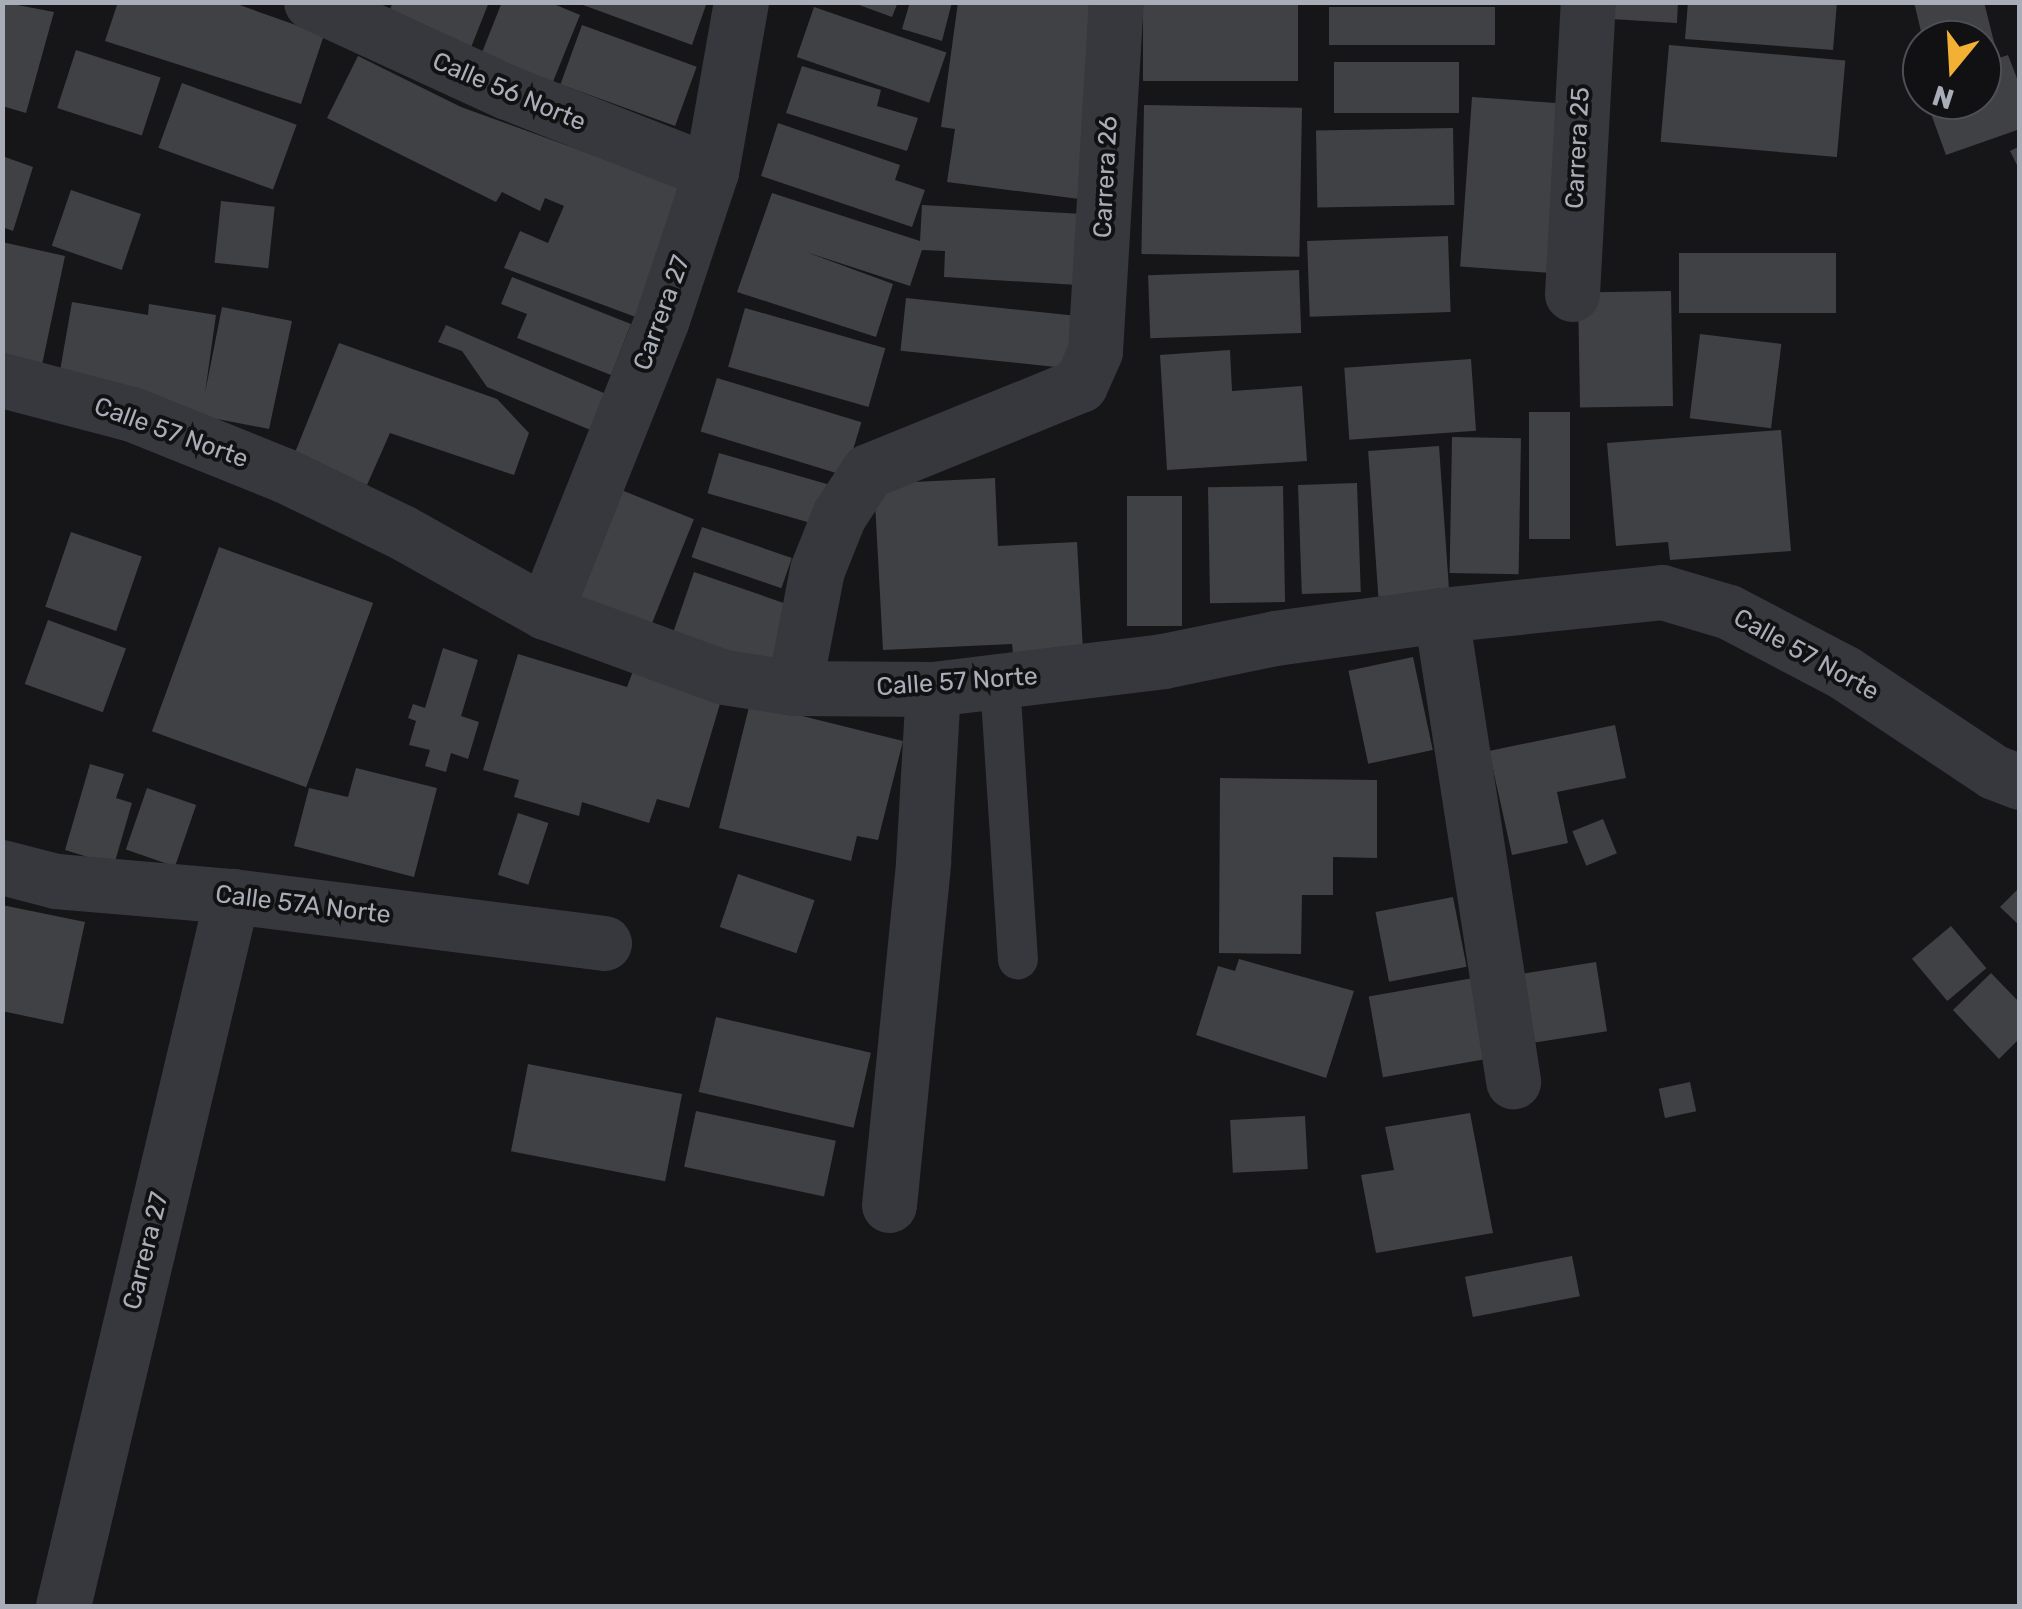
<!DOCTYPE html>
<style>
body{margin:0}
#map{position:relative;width:2022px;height:1609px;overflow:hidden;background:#161618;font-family:Rubik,sans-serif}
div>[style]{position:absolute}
.building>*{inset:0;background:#404145;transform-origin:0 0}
.service>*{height:40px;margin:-20px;padding:0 20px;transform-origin:20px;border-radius:20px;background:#37383d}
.pedestrian>*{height:55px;margin:-27.5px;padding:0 27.5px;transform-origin:27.5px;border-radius:27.5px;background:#37383d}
.minor>*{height:55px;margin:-27.5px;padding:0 27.5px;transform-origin:27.5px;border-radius:27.5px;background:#37383d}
span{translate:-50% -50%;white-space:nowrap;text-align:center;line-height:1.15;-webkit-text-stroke:8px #111113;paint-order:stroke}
.street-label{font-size:25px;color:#a8adb8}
.frame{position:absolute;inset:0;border:5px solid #a8adb8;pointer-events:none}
.north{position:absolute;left:1902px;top:20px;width:100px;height:100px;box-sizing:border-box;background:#111113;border:2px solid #4d4f55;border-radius:50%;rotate:198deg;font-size:28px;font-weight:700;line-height:40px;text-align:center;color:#a8adb8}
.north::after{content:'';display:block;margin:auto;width:35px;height:45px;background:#f2b134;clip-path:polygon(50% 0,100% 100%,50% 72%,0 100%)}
</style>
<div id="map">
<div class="building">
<i style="clip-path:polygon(2px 2px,54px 12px,26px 113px,2px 106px)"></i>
<i style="clip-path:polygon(118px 2px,231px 2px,324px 35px,301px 104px,105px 41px)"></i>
<i style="clip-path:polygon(393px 2px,489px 2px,470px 50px,387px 16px)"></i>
<i style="clip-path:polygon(502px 2px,549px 2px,580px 15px,550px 89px,479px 60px)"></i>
<i style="clip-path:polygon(575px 2px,707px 2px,692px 45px)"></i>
<i style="clip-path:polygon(851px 2px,898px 2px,892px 17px)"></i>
<i style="clip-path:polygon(910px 2px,952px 2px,942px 41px,902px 29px)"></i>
<i style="clip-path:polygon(958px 2px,1103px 2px,1087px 200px,947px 182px,955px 129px,941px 127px)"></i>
<i style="left:1143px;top:2px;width:155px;height:79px"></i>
<i style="clip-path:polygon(1595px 2px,1678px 2px,1677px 23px,1594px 18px)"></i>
<i style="clip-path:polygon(1688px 2px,1837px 2px,1833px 50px,1685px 39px)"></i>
<i style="clip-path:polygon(1914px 2px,1984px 2px,1995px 46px,1982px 49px,1982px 40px,1923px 40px)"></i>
<i style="left:814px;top:7px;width:140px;height:53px;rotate:19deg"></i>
<i style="left:1329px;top:7px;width:166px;height:38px"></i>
<i style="left:582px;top:25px;width:122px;height:63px;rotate:20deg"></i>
<i style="left:1669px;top:45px;width:177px;height:97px;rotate:5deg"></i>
<i style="left:76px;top:50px;width:89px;height:61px;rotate:18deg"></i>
<i style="clip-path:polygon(2008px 55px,2020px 86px,2020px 129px,1946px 155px,1926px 100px,1982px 100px,1982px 64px)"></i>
<i style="clip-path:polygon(358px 56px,461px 107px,692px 191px,649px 322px,504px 268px,520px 231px,548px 243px,564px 206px,545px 198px,540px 211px,502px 192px,496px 202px,327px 118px)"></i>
<i style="left:1334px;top:62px;width:125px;height:51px"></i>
<i style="clip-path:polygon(802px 66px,881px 90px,877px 106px,918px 118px,907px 151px,786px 113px)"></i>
<i style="left:182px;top:83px;width:122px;height:69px;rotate:20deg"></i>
<i style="left:1472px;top:97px;width:95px;height:170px;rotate:4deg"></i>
<i style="left:1144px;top:105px;width:158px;height:149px;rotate:1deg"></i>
<i style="clip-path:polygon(778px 123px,900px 165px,895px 180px,925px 190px,912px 227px,761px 176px)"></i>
<i style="left:1453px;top:128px;width:77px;height:137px;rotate:89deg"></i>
<i style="clip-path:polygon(2020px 146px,2020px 171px,2010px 151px)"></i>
<i style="clip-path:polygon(2px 156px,33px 167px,13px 231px,2px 227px)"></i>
<i style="left:71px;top:190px;width:74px;height:59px;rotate:19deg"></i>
<i style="clip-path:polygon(772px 193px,920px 241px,922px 205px,1083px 214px,1078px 285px,944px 277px,945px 251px,922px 250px,910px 286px,806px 252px,893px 284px,876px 337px,737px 292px)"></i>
<i style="left:221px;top:201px;width:54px;height:62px;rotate:6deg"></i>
<i style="left:1448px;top:236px;width:76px;height:141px;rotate:88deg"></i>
<i style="clip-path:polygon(2px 242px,65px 256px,39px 379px,2px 371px)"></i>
<i style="left:1679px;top:253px;width:157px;height:60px"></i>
<i style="left:1299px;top:270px;width:63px;height:151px;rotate:88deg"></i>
<i style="clip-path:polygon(512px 277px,631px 324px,611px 375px,517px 338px,527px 314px,501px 304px)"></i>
<i style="left:1671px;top:291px;width:115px;height:93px;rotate:89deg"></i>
<i style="left:906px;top:298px;width:170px;height:53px;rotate:6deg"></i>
<i style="clip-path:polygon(72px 302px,148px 315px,149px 304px,216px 315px,205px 393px,222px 307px,292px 321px,269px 429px,57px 388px)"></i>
<i style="left:745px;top:308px;width:146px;height:61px;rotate:16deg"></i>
<i style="clip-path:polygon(446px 325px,620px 400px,605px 436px,487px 387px,462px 351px,438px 342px)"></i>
<i style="left:1700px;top:334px;width:82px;height:85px;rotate:7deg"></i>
<i style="clip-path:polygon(339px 343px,497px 399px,529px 433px,514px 475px,390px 433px,367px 485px,294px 455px)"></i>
<i style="clip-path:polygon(1230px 350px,1232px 391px,1302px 386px,1307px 461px,1167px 470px,1160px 355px)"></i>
<i style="left:1471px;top:359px;width:72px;height:127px;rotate:86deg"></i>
<i style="left:717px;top:378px;width:151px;height:56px;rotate:17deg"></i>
<i style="left:1529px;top:412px;width:41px;height:127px"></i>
<i style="clip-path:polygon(1781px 430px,1791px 551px,1670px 560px,1668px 542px,1616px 546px,1607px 443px)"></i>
<i style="left:1452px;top:437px;width:69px;height:136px;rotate:1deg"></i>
<i style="left:1439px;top:446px;width:146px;height:71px;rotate:86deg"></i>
<i style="left:719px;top:453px;width:113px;height:42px;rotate:16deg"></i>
<i style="clip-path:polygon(995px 478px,998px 546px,1077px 542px,1083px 650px,1013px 653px,1012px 644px,883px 650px,874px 484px)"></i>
<i style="left:604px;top:483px;width:97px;height:119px;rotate:22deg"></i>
<i style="left:1357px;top:483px;width:109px;height:59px;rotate:88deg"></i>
<i style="left:1283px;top:486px;width:116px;height:75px;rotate:89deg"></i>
<i style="left:1127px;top:496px;width:55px;height:130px"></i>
<i style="left:702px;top:527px;width:95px;height:32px;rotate:19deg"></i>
<i style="left:71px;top:532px;width:75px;height:79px;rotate:19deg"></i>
<i style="left:219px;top:547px;width:164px;height:196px;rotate:20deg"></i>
<i style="left:694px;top:572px;width:108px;height:68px;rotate:19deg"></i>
<i style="left:48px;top:620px;width:83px;height:68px;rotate:20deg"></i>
<i style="clip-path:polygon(443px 648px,478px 660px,461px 716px,479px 722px,468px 759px,451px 753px,446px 772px,425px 766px,430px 750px,409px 745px,416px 721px,408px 718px,413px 704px,425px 708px)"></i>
<i style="clip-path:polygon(518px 654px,627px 687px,633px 671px,722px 697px,689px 808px,657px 799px,649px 823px,582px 802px,579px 816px,514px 797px,519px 780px,483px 770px)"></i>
<i style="left:1413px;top:657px;width:95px;height:66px;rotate:78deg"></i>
<i style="clip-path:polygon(750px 703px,903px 741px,878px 840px,857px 836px,851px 861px,719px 828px)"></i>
<i style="clip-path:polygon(1615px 725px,1626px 778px,1557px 792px,1568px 843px,1512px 855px,1489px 751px)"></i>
<i style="clip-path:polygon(90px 764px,124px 774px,116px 798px,132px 803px,114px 865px,65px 850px)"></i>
<i style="clip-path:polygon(356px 768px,437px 788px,414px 877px,294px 846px,309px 788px,348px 797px)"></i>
<i style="clip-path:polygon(1220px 778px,1377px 780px,1377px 858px,1333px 857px,1333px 895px,1302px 895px,1301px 954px,1219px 953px)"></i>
<i style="left:147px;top:788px;width:52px;height:65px;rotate:19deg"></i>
<i style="left:518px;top:813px;width:32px;height:65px;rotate:18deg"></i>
<i style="left:1603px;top:819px;width:37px;height:33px;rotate:68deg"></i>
<i style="left:738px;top:874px;width:81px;height:56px;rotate:19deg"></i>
<i style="clip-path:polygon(2020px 887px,2020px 926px,2000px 907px)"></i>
<i style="left:1453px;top:897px;width:71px;height:79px;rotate:79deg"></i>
<i style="clip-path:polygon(2px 905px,85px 922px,63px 1024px,2px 1011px)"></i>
<i style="left:1951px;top:926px;width:55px;height:51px;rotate:50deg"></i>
<i style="clip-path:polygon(1239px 959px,1354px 991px,1326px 1078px,1196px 1035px,1218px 966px,1235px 971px)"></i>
<i style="left:1596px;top:962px;width:70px;height:73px;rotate:81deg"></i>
<i style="clip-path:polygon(1991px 973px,2020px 1003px,2020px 1038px,1999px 1059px,1953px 1010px)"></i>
<i style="left:1479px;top:977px;width:82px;height:112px;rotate:80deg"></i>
<i style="left:716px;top:1017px;width:159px;height:77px;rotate:13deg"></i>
<i style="left:528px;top:1064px;width:157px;height:89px;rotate:11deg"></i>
<i style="left:1690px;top:1082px;width:30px;height:32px;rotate:78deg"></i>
<i style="left:696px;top:1111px;width:143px;height:57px;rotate:12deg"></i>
<i style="clip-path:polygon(1470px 1113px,1493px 1233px,1376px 1253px,1361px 1175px,1394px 1170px,1385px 1127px)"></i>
<i style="left:1305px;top:1116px;width:53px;height:75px;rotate:87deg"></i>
<i style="left:1572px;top:1256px;width:41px;height:109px;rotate:79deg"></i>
</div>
<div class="service">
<i style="left:1000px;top:682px;width:278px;rotate:86.3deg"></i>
</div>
<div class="pedestrian">
<i style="left:1441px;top:615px;width:472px;rotate:81.2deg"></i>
</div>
<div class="minor">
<i style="left:311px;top:2px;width:216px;rotate:24.7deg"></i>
<i style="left:507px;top:92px;width:219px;rotate:21.4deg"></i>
<i style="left:1572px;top:294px;width:292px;rotate:-86.9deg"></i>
<i style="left:2px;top:380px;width:134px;rotate:14.7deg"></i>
<i style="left:132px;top:414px;width:164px;rotate:21.9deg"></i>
<i style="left:284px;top:475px;width:129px;rotate:25.8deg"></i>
<i style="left:400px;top:531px;width:166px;rotate:29.2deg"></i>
<i style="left:545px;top:612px;width:190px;rotate:20deg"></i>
<i style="left:724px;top:677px;width:71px;rotate:8.9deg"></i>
<i style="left:794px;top:688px;width:139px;rotate:0.4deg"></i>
<i style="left:933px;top:689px;width:232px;rotate:-6.9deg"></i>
<i style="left:1163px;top:661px;width:114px;rotate:-11.6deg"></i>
<i style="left:1275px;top:638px;width:168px;rotate:-7.9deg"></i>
<i style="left:1441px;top:615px;width:222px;rotate:-5.9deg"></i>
<i style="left:1662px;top:592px;width:70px;rotate:16.6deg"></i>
<i style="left:1729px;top:612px;width:131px;rotate:27.7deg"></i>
<i style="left:1845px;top:673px;width:179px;rotate:33.6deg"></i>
<i style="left:1994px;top:772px;width:28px;rotate:21deg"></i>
<i style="left:545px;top:612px;width:315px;rotate:-68.2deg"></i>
<i style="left:662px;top:319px;width:155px;rotate:-71.6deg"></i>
<i style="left:711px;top:172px;width:173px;rotate:-80deg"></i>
<i style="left:794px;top:688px;width:120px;rotate:-79deg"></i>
<i style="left:817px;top:570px;width:59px;rotate:-68.2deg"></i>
<i style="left:839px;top:515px;width:53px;rotate:-56.6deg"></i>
<i style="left:868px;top:471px;width:229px;rotate:-22.1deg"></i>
<i style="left:1080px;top:385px;width:37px;rotate:-66deg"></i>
<i style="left:1095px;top:351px;width:350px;rotate:-86.6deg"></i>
<i style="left:2px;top:867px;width:56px;rotate:14.5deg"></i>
<i style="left:56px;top:881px;width:177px;rotate:4.9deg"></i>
<i style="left:232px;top:896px;width:375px;rotate:7.2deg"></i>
<i style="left:889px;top:1205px;width:345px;rotate:-84.3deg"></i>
<i style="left:923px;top:862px;width:173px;rotate:-86.7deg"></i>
<i style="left:63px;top:1606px;width:730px;rotate:-76.61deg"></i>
</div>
<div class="street-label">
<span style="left:509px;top:92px;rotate:23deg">Calle 56 Norte</span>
<span style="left:1578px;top:148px;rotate:-87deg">Carrera 25</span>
<span style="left:1106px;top:177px;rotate:-87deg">Carrera 26</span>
<span style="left:662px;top:313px;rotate:-70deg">Carrera 27</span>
<span style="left:171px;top:433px;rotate:20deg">Calle 57 Norte</span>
<span style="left:1806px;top:655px;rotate:29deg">Calle 57 Norte</span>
<span style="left:957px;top:682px;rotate:-4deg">Calle 57 Norte</span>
<span style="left:303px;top:905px;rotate:7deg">Calle 57A Norte</span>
<span style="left:146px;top:1251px;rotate:-76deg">Carrera 27</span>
</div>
<div class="frame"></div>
<div class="north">N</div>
</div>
